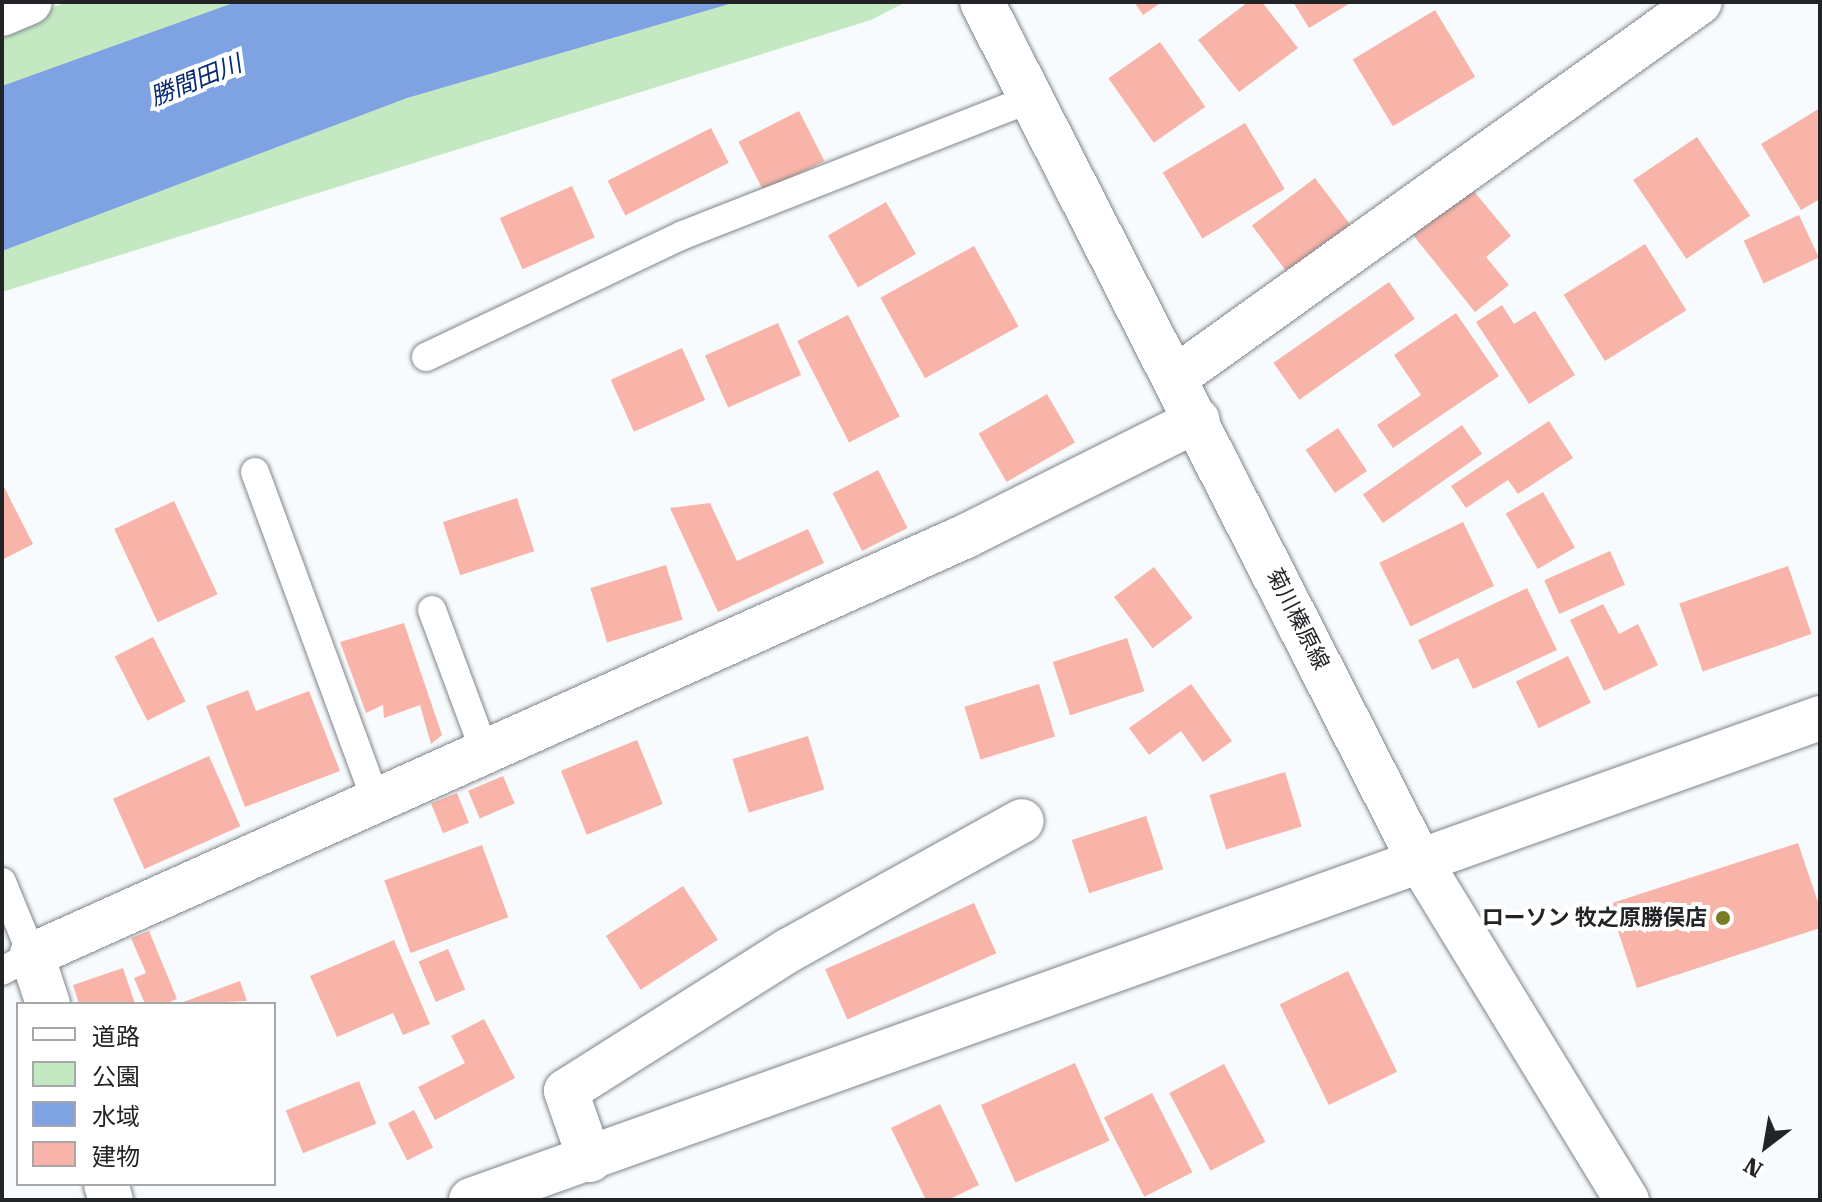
<!DOCTYPE html>
<meta charset="utf-8">
<style>
body{margin:0}
#map{position:relative;width:1822px;height:1202px;overflow:hidden;background:#f8fbfd;font-family:"Roboto Serif","Noto Sans JP",serif}
div>[style]{position:absolute}
.green>*{inset:0;background:#c4e9c2}
.water>*{inset:0;background:#7fa2e3}
.building>*{inset:0;background:#f9b4a9;transform-origin:0 0}
.roads{filter:drop-shadow(0 0 2px #7e858b) drop-shadow(0 0 2px #7e858b)}
.lane>*{height:28px;margin:-14px;padding:0 14px;transform-origin:14px;border-radius:14px;background:#fff}
.street>*{height:44px;margin:-22px;padding:0 22px;transform-origin:22px;border-radius:22px;background:#fff}
.secondary>*{height:44px;margin:-22px;padding:0 22px;transform-origin:22px;border-radius:22px;background:#fff}
.dots>*{width:22px;height:22px;translate:-50% -50%;box-sizing:border-box;border:4px solid #fff;border-radius:50%}
span{translate:-50% -50%;white-space:nowrap;text-align:center;line-height:1.15;-webkit-text-stroke:8px #fff;paint-order:stroke}
.street-label{font-size:22px;color:#222427}
.poi-label{font-size:22px;color:#222427;font-weight:700}
.right{translate:-100% -50%;text-align:right}
.water-label{font-size:24px;color:#062a74;font-style:italic}
.frame{position:absolute;inset:0;border:4px solid #222427;pointer-events:none}
.legend{position:absolute;left:16px;top:1002px;width:260px;height:184px;box-sizing:border-box;background:#fff;border:2px solid #a7a7a9;margin:0;padding:10px 14px;list-style:none;font-size:24px;color:#222427}
.legend li{display:flex;align-items:center;gap:16px;height:40px}
.legend b{width:40px;border:2px solid #a7a7a9}
.north{position:absolute;left:1726px;top:1106px;width:80px;height:80px;-webkit-text-stroke:6px #fff;paint-order:stroke;rotate:211deg;font-size:22px;font-weight:700;line-height:32px;text-align:center;color:#222427}
.north::after{content:'';display:block;margin:auto;width:28px;height:36px;background:#222427;clip-path:polygon(50% 0,100% 100%,50% 72%,0 100%)}
</style>
<div id="map">
<div class="green">
<i style="clip-path:polygon(67px 2px,906px 2px,871px 20px,2px 292px,2px 27px)"></i>
</div>
<div class="water">
<i style="clip-path:polygon(236px 2px,736px 2px,407px 98px,2px 251px,2px 86px)"></i>
</div>
<div class="building">
<i style="clip-path:polygon(1134px 2px,1162px 2px,1143px 15px)"></i>
<i style="clip-path:polygon(1248px 2px,1262px 2px,1298px 48px,1239px 92px,1198px 40px)"></i>
<i style="clip-path:polygon(1293px 2px,1352px 2px,1309px 28px)"></i>
<i style="left:1435px;top:10px;width:78px;height:96px;rotate:59deg"></i>
<i style="left:1160px;top:42px;width:79px;height:63px;rotate:55deg"></i>
<i style="clip-path:polygon(1820px 108px,1820px 199px,1801px 210px,1761px 144px)"></i>
<i style="left:799px;top:111px;width:56px;height:68px;rotate:63deg"></i>
<i style="left:1245px;top:123px;width:77px;height:96px;rotate:59deg"></i>
<i style="left:711px;top:128px;width:39px;height:116px;rotate:63deg"></i>
<i style="left:1697px;top:137px;width:95px;height:77px;rotate:56deg"></i>
<i style="left:1315px;top:178px;width:64px;height:79px;rotate:53deg"></i>
<i style="left:572px;top:186px;width:56px;height:79px;rotate:66deg"></i>
<i style="clip-path:polygon(1472px 189px,1511px 236px,1486px 257px,1509px 285px,1475px 312px,1413px 235px)"></i>
<i style="left:886px;top:202px;width:60px;height:67px;rotate:60deg"></i>
<i style="left:1799px;top:215px;width:47px;height:61px;rotate:65deg"></i>
<i style="left:1645px;top:244px;width:78px;height:96px;rotate:58deg"></i>
<i style="left:974px;top:246px;width:92px;height:107px;rotate:61deg"></i>
<i style="left:1389px;top:282px;width:45px;height:141px;rotate:55deg"></i>
<i style="clip-path:polygon(1502px 305px,1514px 324px,1535px 311px,1575px 375px,1529px 404px,1476px 322px)"></i>
<i style="clip-path:polygon(1456px 313px,1499px 376px,1393px 448px,1377px 425px,1421px 395px,1394px 355px)"></i>
<i style="left:848px;top:315px;width:114px;height:57px;rotate:63deg"></i>
<i style="left:778px;top:323px;width:57px;height:80px;rotate:66deg"></i>
<i style="left:682px;top:348px;width:57px;height:78px;rotate:66deg"></i>
<i style="left:1047px;top:394px;width:56px;height:79px;rotate:60deg"></i>
<i style="clip-path:polygon(1549px 421px,1573px 458px,1518px 494px,1508px 480px,1466px 508px,1451px 486px)"></i>
<i style="left:1462px;top:425px;width:35px;height:121px;rotate:55deg"></i>
<i style="left:1338px;top:428px;width:52px;height:39px;rotate:56deg"></i>
<i style="left:878px;top:470px;width:65px;height:51px;rotate:63deg"></i>
<i style="clip-path:polygon(2px 483px,33px 544px,2px 560px)"></i>
<i style="left:1543px;top:492px;width:64px;height:43px;rotate:60deg"></i>
<i style="left:517px;top:498px;width:56px;height:78px;rotate:72deg"></i>
<i style="left:174px;top:501px;width:103px;height:66px;rotate:65deg"></i>
<i style="clip-path:polygon(710px 503px,737px 561px,808px 529px,824px 563px,718px 612px,670px 508px)"></i>
<i style="left:1463px;top:522px;width:71px;height:93px;rotate:64deg"></i>
<i style="left:1610px;top:551px;width:37px;height:72px;rotate:66deg"></i>
<i style="left:666px;top:565px;width:57px;height:79px;rotate:73deg"></i>
<i style="left:1788px;top:566px;width:72px;height:115px;rotate:71deg"></i>
<i style="left:1154px;top:567px;width:64px;height:50px;rotate:53deg"></i>
<i style="clip-path:polygon(1527px 588px,1557px 650px,1473px 689px,1458px 658px,1432px 670px,1418px 640px)"></i>
<i style="clip-path:polygon(1603px 604px,1619px 634px,1638px 624px,1658px 665px,1604px 691px,1570px 620px)"></i>
<i style="clip-path:polygon(404px 623px,442px 735px,431px 744px,420px 705px,384px 718px,383px 705px,366px 713px,340px 642px)"></i>
<i style="left:153px;top:637px;width:72px;height:43px;rotate:63deg"></i>
<i style="left:1127px;top:638px;width:56px;height:78px;rotate:72deg"></i>
<i style="left:1568px;top:656px;width:52px;height:58px;rotate:64deg"></i>
<i style="left:1039px;top:684px;width:55px;height:78px;rotate:73deg"></i>
<i style="clip-path:polygon(1191px 684px,1232px 741px,1203px 762px,1181px 731px,1149px 755px,1129px 728px)"></i>
<i style="clip-path:polygon(248px 690px,256px 711px,309px 691px,340px 771px,245px 807px,206px 706px)"></i>
<i style="left:808px;top:736px;width:56px;height:79px;rotate:73deg"></i>
<i style="left:637px;top:740px;width:69px;height:82px;rotate:68deg"></i>
<i style="left:209px;top:756px;width:77px;height:105px;rotate:66deg"></i>
<i style="left:1285px;top:772px;width:57px;height:79px;rotate:73deg"></i>
<i style="left:503px;top:776px;width:30px;height:38px;rotate:67deg"></i>
<i style="left:457px;top:793px;width:32px;height:28px;rotate:68deg"></i>
<i style="left:1146px;top:816px;width:56px;height:78px;rotate:72deg"></i>
<i style="clip-path:polygon(1798px 843px,1820px 908px,1820px 928px,1637px 988px,1609px 904px)"></i>
<i style="left:482px;top:845px;width:77px;height:104px;rotate:70deg"></i>
<i style="left:683px;top:886px;width:64px;height:92px;rotate:57deg"></i>
<i style="left:974px;top:903px;width:55px;height:163px;rotate:66deg"></i>
<i style="clip-path:polygon(149px 931px,177px 999px,165px 1004px,145px 1004px,134px 978px,146px 973px,131px 938px)"></i>
<i style="clip-path:polygon(394px 940px,430px 1024px,403px 1035px,393px 1013px,337px 1037px,310px 976px)"></i>
<i style="left:448px;top:949px;width:44px;height:32px;rotate:67deg"></i>
<i style="clip-path:polygon(123px 968px,135px 1004px,79px 1004px,73px 985px)"></i>
<i style="left:1348px;top:971px;width:112px;height:76px;rotate:64deg"></i>
<i style="clip-path:polygon(240px 981px,247px 1001px,178px 1004px)"></i>
<i style="clip-path:polygon(484px 1019px,515px 1078px,435px 1120px,418px 1087px,465px 1063px,451px 1036px)"></i>
<i style="left:1075px;top:1063px;width:85px;height:103px;rotate:66deg"></i>
<i style="left:1224px;top:1064px;width:88px;height:62px;rotate:62deg"></i>
<i style="left:359px;top:1081px;width:46px;height:79px;rotate:68deg"></i>
<i style="left:1152px;top:1093px;width:89px;height:54px;rotate:63deg"></i>
<i style="clip-path:polygon(940px 1104px,979px 1185px,948px 1200px,926px 1200px,891px 1128px)"></i>
<i style="left:414px;top:1110px;width:42px;height:29px;rotate:63deg"></i>
</div>
<div class="roads">
<div class="lane">
<i style="left:426px;top:357px;width:284px;rotate:-25.4deg"></i>
<i style="left:683px;top:235px;width:375px;rotate:-21.4deg"></i>
<i style="left:255px;top:472px;width:348px;rotate:69.8deg"></i>
<i style="left:432px;top:610px;width:149px;rotate:69.6deg"></i>
<i style="left:2px;top:882px;width:79px;rotate:67.7deg"></i>
<i style="left:32px;top:955px;width:34px;rotate:152deg"></i>
</div>
<div class="street">
<i style="left:2px;top:14px;width:30px;rotate:-23deg"></i>
<i style="left:1176px;top:377px;width:644px;rotate:-35.59deg"></i>
<i style="left:48px;top:1004px;width:52px;rotate:-108.1deg"></i>
<i style="left:32px;top:955px;width:1024px;rotate:-24.16deg"></i>
<i style="left:966px;top:536px;width:259px;rotate:-26.6deg"></i>
<i style="left:590px;top:1160px;width:73px;rotate:-109.2deg"></i>
<i style="left:566px;top:1091px;width:264px;rotate:-32.3deg"></i>
<i style="left:789px;top:950px;width:266px;rotate:-29deg"></i>
<i style="left:106px;top:1184px;width:17px;rotate:73deg"></i>
</div>
<div class="secondary">
<i style="left:982px;top:2px;width:961px;rotate:63.01deg"></i>
<i style="left:1418px;top:858px;width:401px;rotate:58.6deg"></i>
<i style="left:471px;top:1200px;width:1433px;rotate:-19.66deg"></i>
</div>
</div>
<div class="dots">
<i style="left:1723px;top:918px;background:#797c25"></i>
</div>
<div class="street-label">
<span style="left:1298px;top:619px;rotate:63deg">菊川榛原線</span>
</div>
<div class="poi-label">
<span class="right" style="left:1707px;top:918px">ローソン 牧之原勝俣店</span>
</div>
<div class="water-label">
<span style="left:196px;top:81px;rotate:-22deg">勝間田川</span>
</div>
<div class="frame"></div>
<ul class="legend">
<li><b style="height:10px;background:#fff"></b>道路</li>
<li><b style="height:22px;background:#c4e9c2"></b>公園</li>
<li><b style="height:22px;background:#7fa2e3"></b>水域</li>
<li><b style="height:22px;background:#f9b4a9"></b>建物</li>
</ul>
<div class="north">N</div>
</div>
